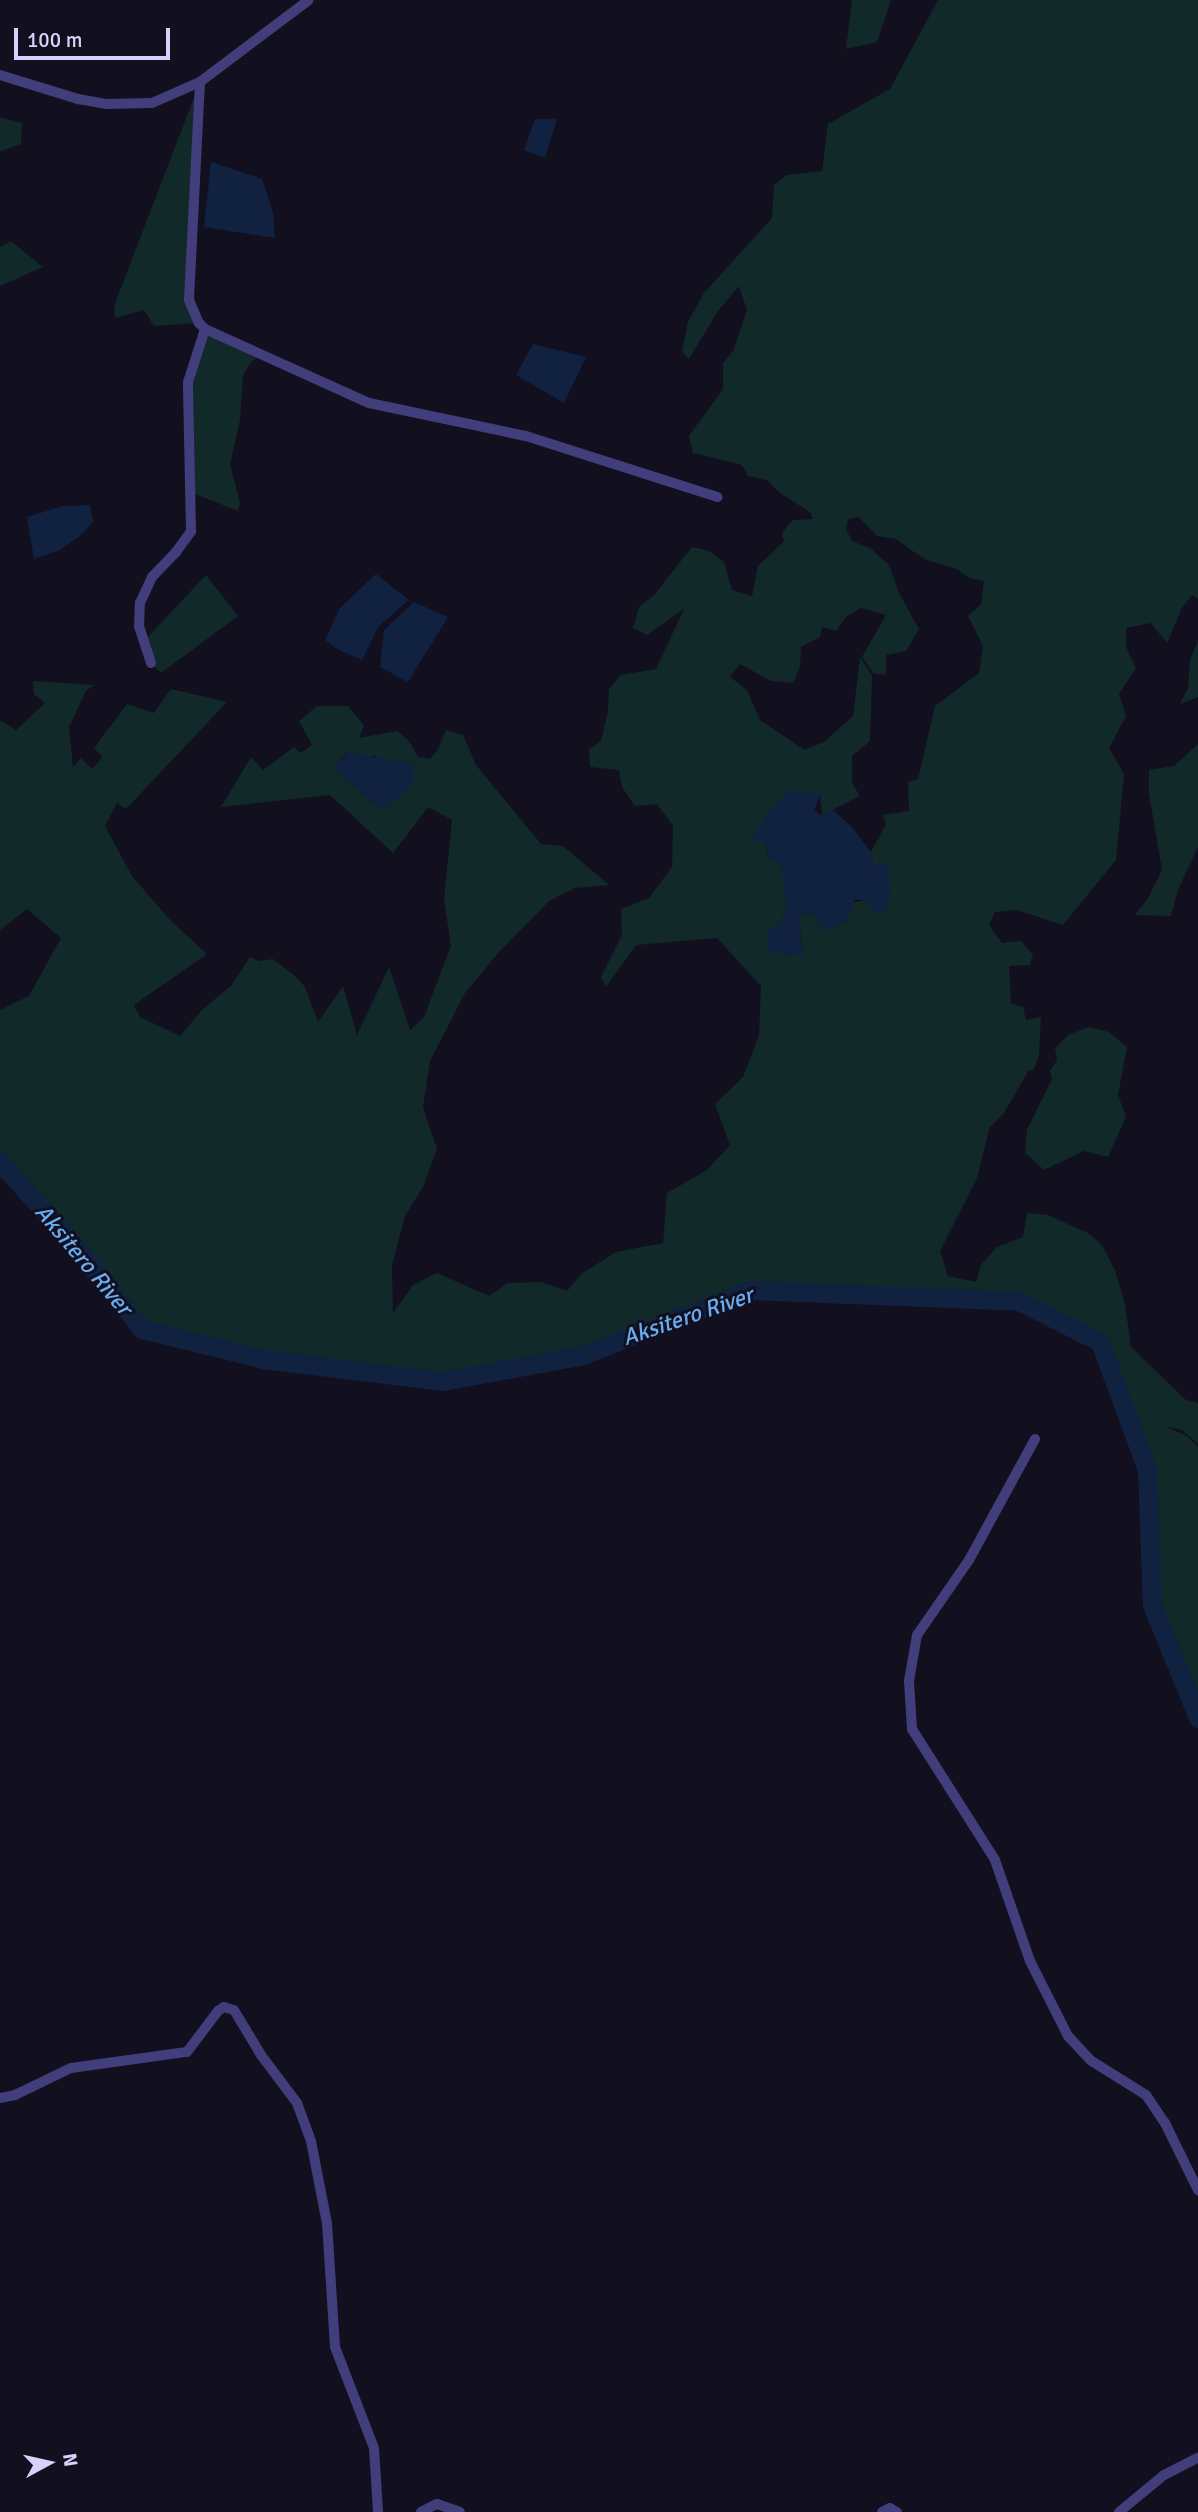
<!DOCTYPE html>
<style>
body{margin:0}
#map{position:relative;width:1198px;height:2512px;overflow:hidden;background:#120f1f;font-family:Signika,sans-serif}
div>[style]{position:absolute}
.green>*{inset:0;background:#122929}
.water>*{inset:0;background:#112241}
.river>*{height:19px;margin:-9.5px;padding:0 9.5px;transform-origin:9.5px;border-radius:9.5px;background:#112241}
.minor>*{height:10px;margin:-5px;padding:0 5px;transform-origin:5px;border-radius:5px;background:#423d7b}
span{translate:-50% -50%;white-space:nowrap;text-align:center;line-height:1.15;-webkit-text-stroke:6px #120f1f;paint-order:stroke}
.water-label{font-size:23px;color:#68acf2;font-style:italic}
.north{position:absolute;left:14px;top:2428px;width:70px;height:70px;-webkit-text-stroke:5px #120f1f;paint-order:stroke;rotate:82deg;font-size:19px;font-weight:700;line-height:28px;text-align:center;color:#d7d1fb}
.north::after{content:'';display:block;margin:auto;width:24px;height:32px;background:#d7d1fb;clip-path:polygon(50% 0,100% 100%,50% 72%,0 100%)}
.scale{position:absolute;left:14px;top:28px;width:156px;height:32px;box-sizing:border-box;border:4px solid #d7d1fb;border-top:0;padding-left:9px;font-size:21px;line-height:24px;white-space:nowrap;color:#d7d1fb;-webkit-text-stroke:5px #120f1f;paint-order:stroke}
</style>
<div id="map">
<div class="green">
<i style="clip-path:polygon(852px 0,891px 0,877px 42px,846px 49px)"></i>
<i style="clip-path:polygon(evenodd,938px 0,1198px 0,1198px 599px,1192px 595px,1182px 608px,1167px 643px,1151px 623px,1126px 628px,1126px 647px,1136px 668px,1119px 694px,1126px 716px,1109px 748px,1124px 774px,1116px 860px,1063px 925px,1017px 910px,995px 912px,989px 925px,1002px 943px,1021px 941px,1033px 955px,1030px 965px,1009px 966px,1011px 1003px,1023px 1007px,1026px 1020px,1041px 1017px,1039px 1056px,1033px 1071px,1029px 1070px,1004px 1113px,990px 1127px,977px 1178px,940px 1251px,948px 1276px,976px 1282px,981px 1265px,997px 1247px,1023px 1237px,1027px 1213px,1048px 1215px,1088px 1233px,1102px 1245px,1115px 1270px,1125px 1304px,1131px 1347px,1186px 1400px,1198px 1403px,1198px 1444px,1182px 1430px,1164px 1426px,1187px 1436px,1198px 1447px,1198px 1718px,1152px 1605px,1147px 1470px,1100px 1342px,1019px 1301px,750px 1290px,583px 1355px,443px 1381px,263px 1359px,142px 1329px,6px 1160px,0 1162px,0 1010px,29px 996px,61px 938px,27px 909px,0 930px,0 720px,16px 730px,45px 703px,34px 694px,33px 681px,94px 685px,86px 691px,69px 727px,73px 767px,81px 758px,92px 769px,103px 757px,94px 748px,127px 704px,154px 713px,171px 689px,227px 702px,126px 809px,117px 803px,105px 826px,132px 876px,170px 920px,207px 954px,134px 1005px,140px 1017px,180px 1036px,203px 1009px,231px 986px,250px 957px,259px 961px,273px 959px,295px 976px,305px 987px,318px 1022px,343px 986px,357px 1035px,389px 967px,410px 1030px,424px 1017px,451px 946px,444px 899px,452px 820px,428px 807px,393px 853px,330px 795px,221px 807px,251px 757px,263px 770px,294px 747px,300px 753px,312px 745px,299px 721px,317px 706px,348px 706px,364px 726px,359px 738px,397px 731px,409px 741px,418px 757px,430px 759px,437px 751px,446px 730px,463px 735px,476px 765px,541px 844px,563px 846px,609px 885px,575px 888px,549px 901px,499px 952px,465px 993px,430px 1061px,423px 1107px,437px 1149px,423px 1187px,405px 1216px,392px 1265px,393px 1313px,413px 1285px,437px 1273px,489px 1296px,508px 1283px,541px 1282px,567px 1291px,581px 1274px,616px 1252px,663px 1243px,667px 1193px,707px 1170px,730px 1145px,715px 1104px,743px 1077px,759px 1035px,761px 986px,717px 938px,636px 945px,606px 987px,601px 977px,622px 935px,621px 909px,649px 898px,672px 867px,673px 826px,657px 804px,635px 806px,622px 787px,619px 770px,590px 767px,589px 749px,601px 741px,608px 711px,609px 689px,621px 675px,656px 669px,684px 609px,647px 635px,633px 628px,639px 607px,654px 595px,692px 547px,709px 551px,724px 562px,732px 590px,752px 596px,758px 566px,784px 541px,782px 534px,787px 526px,793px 520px,813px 519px,810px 512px,780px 493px,767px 480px,748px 476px,742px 465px,693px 453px,689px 436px,723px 389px,723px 363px,733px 351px,747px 310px,739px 286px,718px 311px,689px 359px,682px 352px,688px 322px,704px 293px,772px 218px,774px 185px,787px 175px,822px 171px,828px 124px,890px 89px,938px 0,859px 517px,877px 536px,896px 539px,924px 559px,957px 569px,969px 578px,984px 581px,981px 604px,968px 616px,983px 646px,979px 673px,935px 706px,918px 779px,908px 782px,909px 811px,882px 815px,886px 824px,871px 852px,874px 868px,865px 900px,798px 915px,803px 953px,781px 923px,786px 908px,786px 887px,782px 866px,767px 856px,765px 843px,752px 839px,820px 795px,822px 815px,860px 796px,852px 783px,852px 756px,870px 741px,872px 676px,860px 657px,853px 716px,824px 742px,804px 750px,760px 720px,747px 690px,730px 677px,740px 664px,771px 681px,793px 683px,800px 667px,801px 647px,820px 637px,822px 627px,836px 631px,846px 617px,861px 608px,886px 615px,862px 657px,873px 673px,886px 675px,886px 655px,906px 651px,919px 629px,899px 593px,889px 565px,870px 548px,852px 541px,846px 529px,848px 519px,859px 517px,938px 0,347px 752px,356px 756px,376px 756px,381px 810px,334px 768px,347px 752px)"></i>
<i style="clip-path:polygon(200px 82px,189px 300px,199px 323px,154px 326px,144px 310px,115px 318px,114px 306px)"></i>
<i style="clip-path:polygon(0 117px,22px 123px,21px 144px,1px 151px,0 155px)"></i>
<i style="clip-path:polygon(11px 241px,43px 267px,0 286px,0 247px)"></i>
<i style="clip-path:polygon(205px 329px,262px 355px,252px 361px,243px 375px,240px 420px,230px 464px,240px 502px,238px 511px,190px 492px,188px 382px)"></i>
<i style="clip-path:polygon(206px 575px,238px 616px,161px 673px,151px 663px,144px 641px)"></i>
<i style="clip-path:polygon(1198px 641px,1198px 697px,1180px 704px,1188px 688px,1190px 660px)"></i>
<i style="clip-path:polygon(1198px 744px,1198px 847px,1178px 890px,1171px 916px,1135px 915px,1148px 898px,1162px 870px,1149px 794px,1149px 770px,1174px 766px)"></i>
<i style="clip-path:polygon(1089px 1027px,1109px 1032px,1127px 1047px,1118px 1095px,1126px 1117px,1108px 1157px,1084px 1151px,1044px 1170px,1025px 1153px,1027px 1130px,1052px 1079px,1050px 1071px,1057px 1060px,1055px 1048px,1068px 1035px)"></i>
</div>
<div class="water">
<i style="clip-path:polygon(535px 119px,557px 119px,545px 158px,524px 150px)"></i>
<i style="clip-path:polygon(211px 162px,262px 179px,273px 212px,275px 238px,204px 227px)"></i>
<i style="clip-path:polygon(533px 344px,586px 357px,564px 403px,516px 375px)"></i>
<i style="clip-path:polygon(90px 505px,93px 522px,79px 537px,60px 550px,34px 559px,27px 517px,63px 506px)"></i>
<i style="clip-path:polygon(376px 574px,409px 600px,379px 626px,362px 660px,339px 650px,325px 640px,340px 608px)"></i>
<i style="clip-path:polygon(414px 602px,448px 617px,408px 682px,380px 667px,384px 630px)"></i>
<i style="clip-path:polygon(348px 752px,413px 764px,414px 778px,408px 791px,381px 810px,334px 768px)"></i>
<i style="clip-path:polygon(790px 790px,820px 795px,814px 811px,822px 815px,833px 810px,852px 827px,871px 852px,874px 868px,880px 861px,889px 867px,890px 892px,887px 909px,875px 914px,865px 900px,855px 900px,848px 921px,824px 931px,810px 912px,798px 915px,803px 953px,788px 955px,768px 950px,767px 932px,781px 923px,786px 908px,782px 866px,767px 856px,765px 843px,751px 839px,770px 810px)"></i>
</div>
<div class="river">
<i style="left:0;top:1162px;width:94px;rotate:48deg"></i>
<i style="left:63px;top:1232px;width:125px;rotate:50.8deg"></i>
<i style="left:142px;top:1329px;width:125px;rotate:13.9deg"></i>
<i style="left:263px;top:1359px;width:181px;rotate:7deg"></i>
<i style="left:443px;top:1381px;width:142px;rotate:-10.5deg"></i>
<i style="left:583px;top:1355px;width:179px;rotate:-21.3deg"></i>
<i style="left:750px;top:1290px;width:269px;rotate:2.3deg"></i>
<i style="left:1019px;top:1301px;width:91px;rotate:26.8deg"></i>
<i style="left:1100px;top:1342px;width:136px;rotate:69.8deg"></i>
<i style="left:1147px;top:1470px;width:135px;rotate:87.9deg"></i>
<i style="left:1152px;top:1605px;width:122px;rotate:67.8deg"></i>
</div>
<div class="minor">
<i style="left:0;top:75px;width:82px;rotate:17.1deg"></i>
<i style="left:78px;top:99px;width:28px;rotate:10deg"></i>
<i style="left:106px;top:104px;width:46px;rotate:-1.2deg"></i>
<i style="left:152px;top:103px;width:52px;rotate:-23.6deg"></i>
<i style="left:200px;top:82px;width:136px;rotate:-37deg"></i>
<i style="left:200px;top:82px;width:218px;rotate:92.9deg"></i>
<i style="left:189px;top:300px;width:25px;rotate:67deg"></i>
<i style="left:199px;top:323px;width:8px;rotate:45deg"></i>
<i style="left:205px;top:329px;width:180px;rotate:24.3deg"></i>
<i style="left:369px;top:403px;width:160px;rotate:11.9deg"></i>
<i style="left:526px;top:436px;width:201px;rotate:17.7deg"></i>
<i style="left:151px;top:663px;width:38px;rotate:-108deg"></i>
<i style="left:139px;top:627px;width:24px;rotate:-88deg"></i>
<i style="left:140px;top:603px;width:29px;rotate:-65deg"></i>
<i style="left:152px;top:577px;width:35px;rotate:-46deg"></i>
<i style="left:176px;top:552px;width:26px;rotate:-54deg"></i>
<i style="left:191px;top:531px;width:149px;rotate:-91.2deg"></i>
<i style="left:188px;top:382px;width:56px;rotate:-72.2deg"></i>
<i style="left:1035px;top:1439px;width:138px;rotate:118.6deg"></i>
<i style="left:969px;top:1560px;width:91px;rotate:124.7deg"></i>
<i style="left:917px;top:1635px;width:47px;rotate:99.9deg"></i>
<i style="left:909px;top:1681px;width:48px;rotate:86.4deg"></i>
<i style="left:912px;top:1729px;width:155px;rotate:57.6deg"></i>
<i style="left:995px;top:1860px;width:107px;rotate:70.9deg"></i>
<i style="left:1030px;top:1961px;width:84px;rotate:63.1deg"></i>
<i style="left:1068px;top:2036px;width:33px;rotate:47deg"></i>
<i style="left:1090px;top:2060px;width:66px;rotate:32deg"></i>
<i style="left:1146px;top:2095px;width:34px;rotate:56deg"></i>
<i style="left:1165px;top:2123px;width:75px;rotate:63.8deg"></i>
<i style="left:0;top:2098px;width:15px;rotate:-11deg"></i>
<i style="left:15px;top:2095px;width:62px;rotate:-25.7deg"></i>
<i style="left:71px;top:2068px;width:117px;rotate:-7.9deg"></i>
<i style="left:187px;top:2052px;width:51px;rotate:-52.9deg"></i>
<i style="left:218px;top:2011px;width:7px;rotate:-34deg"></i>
<i style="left:224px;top:2007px;width:10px;rotate:17deg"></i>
<i style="left:234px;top:2010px;width:52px;rotate:59deg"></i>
<i style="left:261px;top:2055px;width:60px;rotate:53.1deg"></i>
<i style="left:297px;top:2103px;width:40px;rotate:69.8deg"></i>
<i style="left:311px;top:2141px;width:84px;rotate:79deg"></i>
<i style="left:327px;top:2223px;width:124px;rotate:86.3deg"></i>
<i style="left:335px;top:2347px;width:108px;rotate:68.9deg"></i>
<i style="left:374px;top:2448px;width:64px;rotate:86.4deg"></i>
<i style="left:421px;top:2512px;width:18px;rotate:-27deg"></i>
<i style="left:437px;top:2504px;width:24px;rotate:19deg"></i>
<i style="left:882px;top:2512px;width:9px;rotate:-27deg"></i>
<i style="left:890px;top:2508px;width:8px;rotate:30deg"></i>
<i style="left:1119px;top:2512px;width:58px;rotate:-39.4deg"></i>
<i style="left:1164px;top:2475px;width:38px;rotate:-27deg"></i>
</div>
<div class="water-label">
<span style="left:83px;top:1260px;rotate:50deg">Aksitero River</span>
<span style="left:688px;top:1317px;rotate:-19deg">Aksitero River</span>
</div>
<div class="north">N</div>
<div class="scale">100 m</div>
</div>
